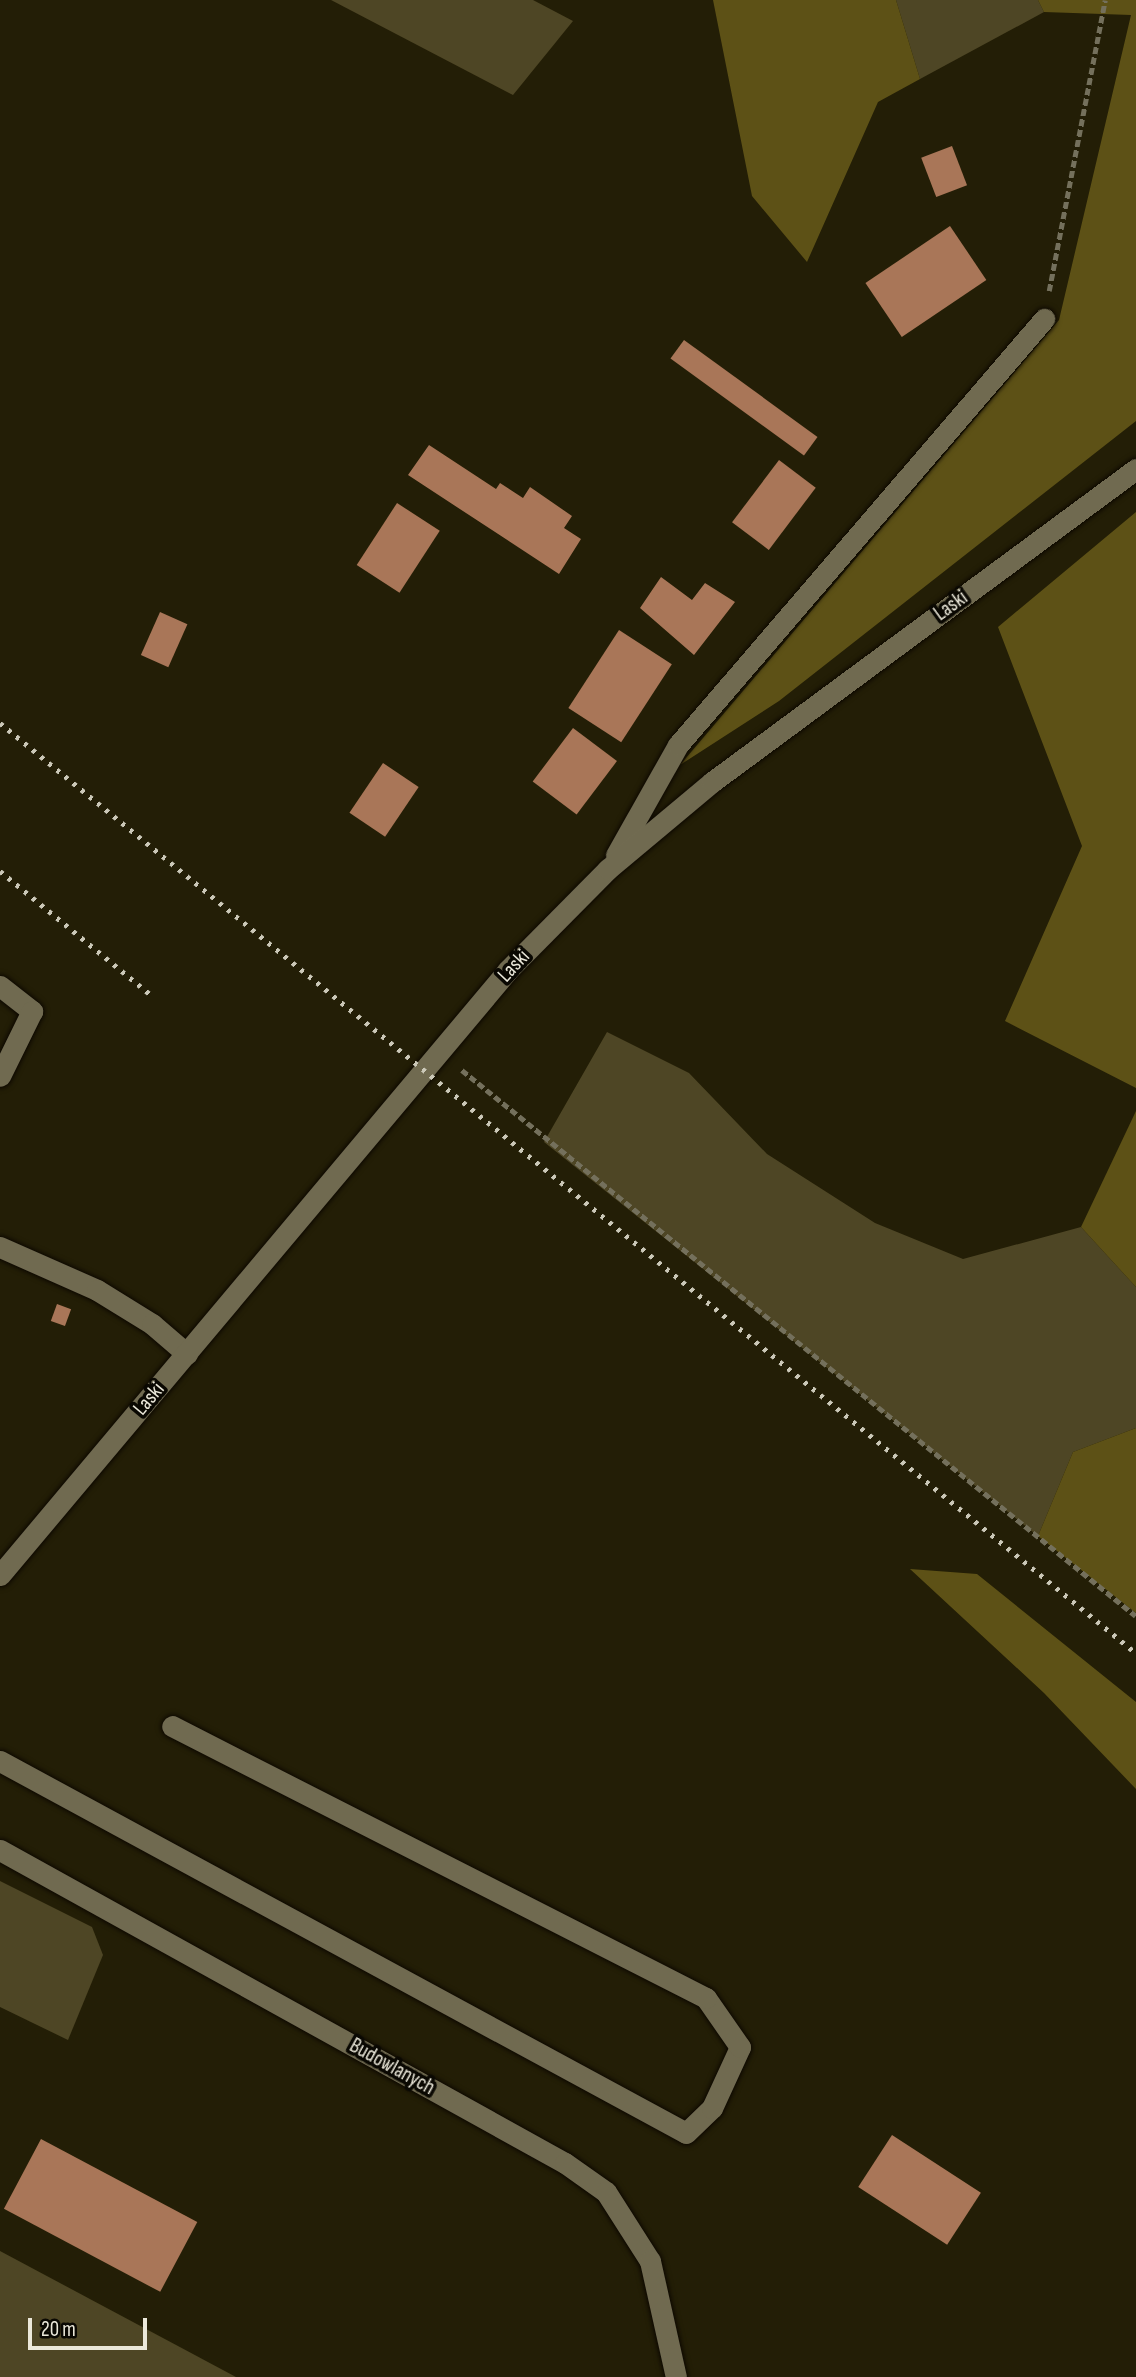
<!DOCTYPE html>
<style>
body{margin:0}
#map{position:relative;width:1136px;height:2377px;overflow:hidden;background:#231e06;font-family:"Sofia Sans Condensed",sans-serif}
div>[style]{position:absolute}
.green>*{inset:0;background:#4e4625}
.forest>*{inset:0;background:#5d5116}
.building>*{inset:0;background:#a97658;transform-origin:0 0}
.path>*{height:4.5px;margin-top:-2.25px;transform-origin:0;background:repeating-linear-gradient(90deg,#74705c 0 7px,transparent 0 10.5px)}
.roads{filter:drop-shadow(0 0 2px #0d0800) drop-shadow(0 0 2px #0d0800)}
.minor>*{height:21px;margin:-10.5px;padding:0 10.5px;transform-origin:10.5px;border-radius:10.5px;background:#706a50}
.rail>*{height:5px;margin-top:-2.5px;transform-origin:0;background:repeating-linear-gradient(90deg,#cbc8b8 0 3.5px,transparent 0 10.5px)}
span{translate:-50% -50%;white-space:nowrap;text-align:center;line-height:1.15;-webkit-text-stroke:7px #0a0802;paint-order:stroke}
.street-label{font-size:21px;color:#ebe8da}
.scale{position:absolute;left:28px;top:2318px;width:119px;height:32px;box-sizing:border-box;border:4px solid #ebe8da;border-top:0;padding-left:9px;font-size:21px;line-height:24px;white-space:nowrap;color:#ebe8da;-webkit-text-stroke:5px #0a0802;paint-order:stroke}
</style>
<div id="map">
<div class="green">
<i style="clip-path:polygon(331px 0,533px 0,573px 21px,513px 95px)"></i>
<i style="clip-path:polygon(896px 0,1038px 0,1044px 12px,920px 79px)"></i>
<i style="clip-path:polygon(607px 1032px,689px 1073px,767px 1154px,875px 1223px,963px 1259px,1081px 1227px,1136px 1287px,1136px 1428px,1073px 1452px,1038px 1536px,544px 1142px)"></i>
<i style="clip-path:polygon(0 1881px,92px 1927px,103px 1955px,68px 2040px,0 2007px)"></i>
<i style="clip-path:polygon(0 2251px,236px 2377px,0 2377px)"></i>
</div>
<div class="forest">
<i style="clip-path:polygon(713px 0,896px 0,920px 79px,878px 102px,807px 262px,752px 196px)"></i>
<i style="clip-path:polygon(1038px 0,1136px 0,1136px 421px,779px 701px,680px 765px,1059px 320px,1131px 15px,1044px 12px)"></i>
<i style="clip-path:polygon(1136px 512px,1136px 1088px,1005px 1021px,1082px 846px,998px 627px)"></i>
<i style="clip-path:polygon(1136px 1111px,1136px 1287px,1081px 1227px)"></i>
<i style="clip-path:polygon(1136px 1428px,1136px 1613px,1038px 1536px,1073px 1452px)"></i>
<i style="clip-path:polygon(910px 1569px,977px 1574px,1136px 1702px,1136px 1789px,1044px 1693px)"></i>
</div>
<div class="building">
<i style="left:952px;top:146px;width:42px;height:33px;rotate:69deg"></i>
<i style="left:950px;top:226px;width:65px;height:102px;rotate:56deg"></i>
<i style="left:684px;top:340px;width:165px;height:23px;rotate:36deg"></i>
<i style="clip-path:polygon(429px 445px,496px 489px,500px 483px,523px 498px,530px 487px,572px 516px,564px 528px,581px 539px,559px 574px,408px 475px)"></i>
<i style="left:779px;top:460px;width:46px;height:78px;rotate:37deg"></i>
<i style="left:397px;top:503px;width:51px;height:74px;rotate:33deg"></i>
<i style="clip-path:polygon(661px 577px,692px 600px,705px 583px,735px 602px,694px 655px,640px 608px)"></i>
<i style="left:160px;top:612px;width:30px;height:47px;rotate:24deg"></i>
<i style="left:619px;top:630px;width:63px;height:93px;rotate:33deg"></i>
<i style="left:573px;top:728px;width:55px;height:67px;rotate:37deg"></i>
<i style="left:383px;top:763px;width:43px;height:60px;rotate:34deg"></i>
<i style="left:57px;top:1304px;width:15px;height:18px;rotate:20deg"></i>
<i style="left:892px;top:2135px;width:106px;height:62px;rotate:33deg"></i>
<i style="left:41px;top:2139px;width:177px;height:79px;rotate:28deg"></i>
</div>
<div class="path">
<i style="left:1049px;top:291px;width:296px;rotate:-79.1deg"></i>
<i style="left:462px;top:1070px;width:867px;rotate:39.01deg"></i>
</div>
<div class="roads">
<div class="minor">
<i style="left:616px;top:855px;width:126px;rotate:-60.6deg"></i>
<i style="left:678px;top:745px;width:562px;rotate:-49.33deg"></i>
<i style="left:0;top:986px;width:41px;rotate:38deg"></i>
<i style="left:32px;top:1011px;width:72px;rotate:116.2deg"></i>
<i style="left:0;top:1247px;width:106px;rotate:23.9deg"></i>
<i style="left:97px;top:1290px;width:65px;rotate:31.7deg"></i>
<i style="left:152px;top:1324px;width:46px;rotate:40.6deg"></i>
<i style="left:0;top:1575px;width:790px;rotate:-49.98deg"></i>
<i style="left:508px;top:970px;width:142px;rotate:-45.3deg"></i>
<i style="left:608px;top:869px;width:136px;rotate:-39.9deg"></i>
<i style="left:712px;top:782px;width:527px;rotate:-36.44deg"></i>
<i style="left:0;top:1761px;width:780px;rotate:28.47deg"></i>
<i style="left:686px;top:2133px;width:36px;rotate:-44deg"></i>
<i style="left:712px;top:2108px;width:67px;rotate:-65.3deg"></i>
<i style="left:740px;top:2047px;width:60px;rotate:-124.8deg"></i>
<i style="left:706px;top:1998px;width:599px;rotate:-153.01deg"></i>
<i style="left:0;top:1850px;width:646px;rotate:28.99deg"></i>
<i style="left:565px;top:2163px;width:50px;rotate:35.3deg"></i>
<i style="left:606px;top:2192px;width:82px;rotate:57.5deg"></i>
<i style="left:650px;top:2261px;width:119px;rotate:77.4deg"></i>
</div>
</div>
<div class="rail">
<i style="left:0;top:723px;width:1468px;rotate:39.31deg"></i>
<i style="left:0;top:871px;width:197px;rotate:39.4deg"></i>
</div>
<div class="street-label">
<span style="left:951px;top:606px;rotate:-36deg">Laski</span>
<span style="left:514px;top:966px;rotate:-47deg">Laski</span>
<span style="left:149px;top:1399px;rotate:-50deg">Laski</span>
<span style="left:392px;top:2067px;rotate:29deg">Budowlanych</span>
</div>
<div class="scale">20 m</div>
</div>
